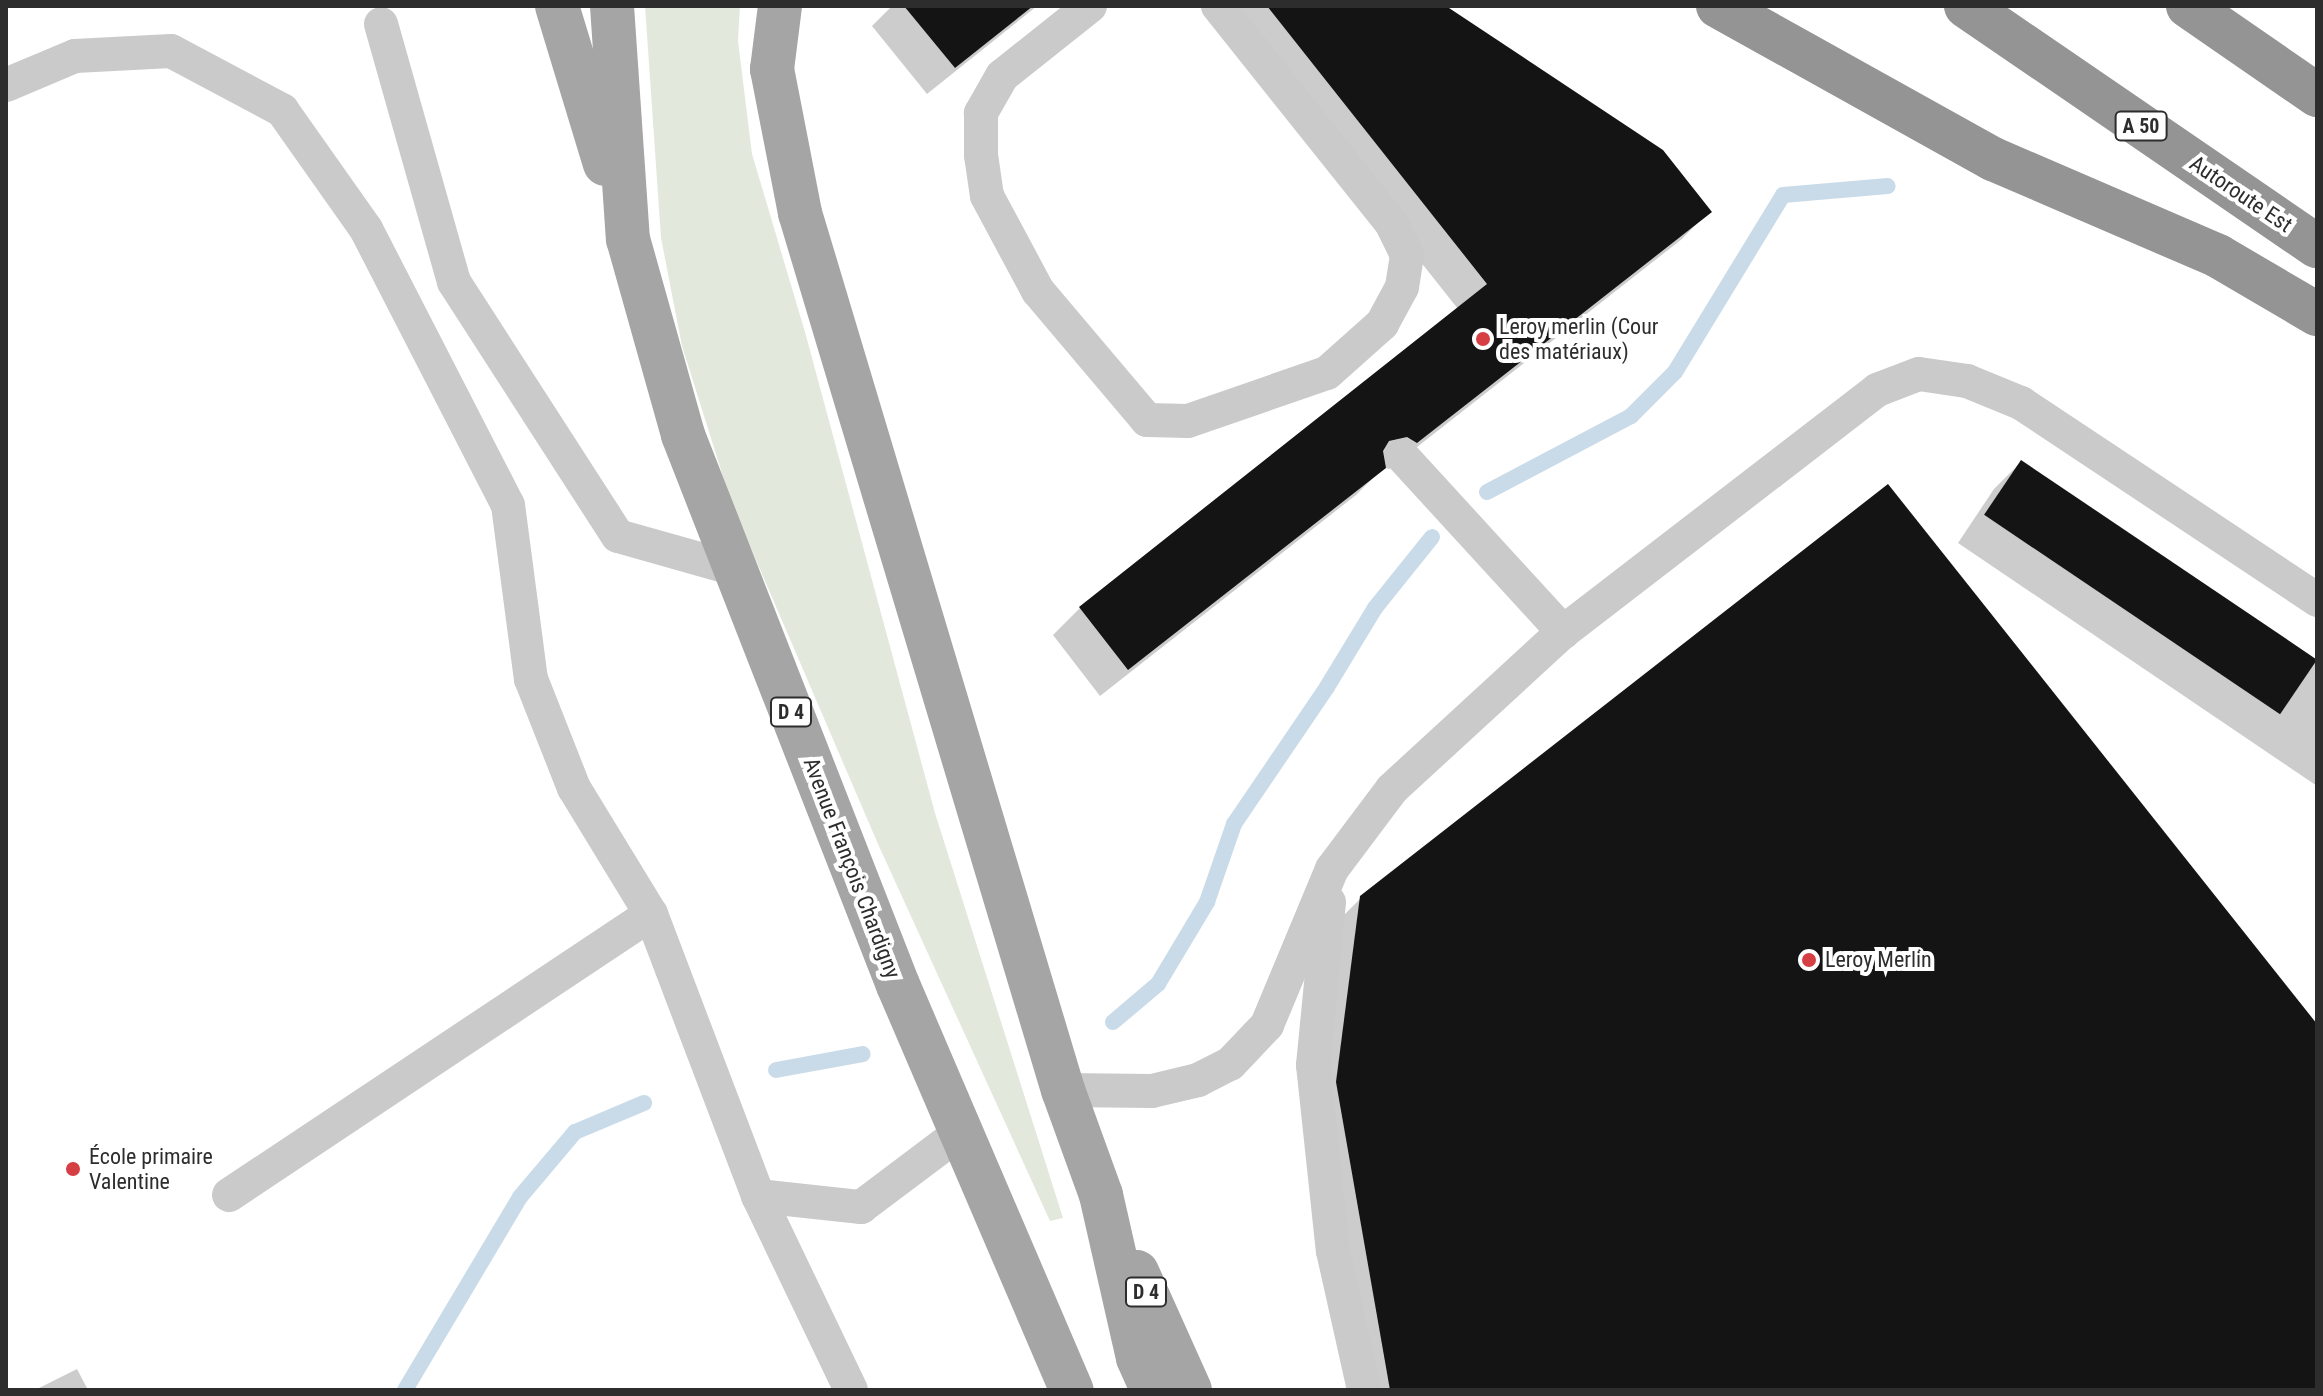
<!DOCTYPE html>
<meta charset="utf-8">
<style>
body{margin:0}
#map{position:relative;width:2323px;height:1396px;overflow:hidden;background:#fff;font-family:"Roboto Condensed",sans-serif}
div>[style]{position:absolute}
.green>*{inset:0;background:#e2e9dc}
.shadow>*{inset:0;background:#0003}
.stream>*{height:16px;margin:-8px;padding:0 8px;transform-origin:8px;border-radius:8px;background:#c9dbe8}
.building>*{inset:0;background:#141414;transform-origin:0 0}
.service>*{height:34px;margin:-17px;padding:0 17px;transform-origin:17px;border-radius:17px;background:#cacaca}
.primary>*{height:44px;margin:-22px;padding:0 22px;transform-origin:22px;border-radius:22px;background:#a5a5a5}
.motorway>*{height:44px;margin:-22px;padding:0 22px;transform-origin:22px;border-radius:22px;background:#949494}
.dots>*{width:22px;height:22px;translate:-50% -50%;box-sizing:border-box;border:4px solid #fff;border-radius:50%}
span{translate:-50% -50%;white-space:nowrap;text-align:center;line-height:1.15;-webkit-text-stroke:8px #fff;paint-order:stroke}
.shield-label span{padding:2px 6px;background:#fff;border:2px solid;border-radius:6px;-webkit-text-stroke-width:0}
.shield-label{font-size:20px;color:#2d2d2d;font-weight:700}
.street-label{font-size:22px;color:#2d2d2d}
.poi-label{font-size:22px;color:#2d2d2d}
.left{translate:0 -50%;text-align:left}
.frame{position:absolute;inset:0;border:8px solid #2d2d2d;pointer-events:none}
</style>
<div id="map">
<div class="green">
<i style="clip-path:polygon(645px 6px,740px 6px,738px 41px,752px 154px,805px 332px,935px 813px,1063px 1218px,1050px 1221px,878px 844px,731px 502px,682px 346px,661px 238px)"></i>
</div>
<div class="shadow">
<i style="clip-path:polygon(892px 6px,1037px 6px,927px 94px,872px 26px)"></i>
<i style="clip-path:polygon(1218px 6px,1443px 6px,1709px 211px,1682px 239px,1389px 469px,1384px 467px,1356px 495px,1100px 696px,1053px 635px,1080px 608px,1458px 309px)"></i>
<i style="clip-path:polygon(2021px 462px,2317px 662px,2317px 786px,1958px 543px,1994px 489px)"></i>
<i style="clip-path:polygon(1361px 898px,2317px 1028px,2317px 1390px,1358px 1390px,1309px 1110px,1333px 926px)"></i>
<i style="clip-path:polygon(77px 1369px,88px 1390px,35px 1390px)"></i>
</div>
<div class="stream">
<i style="left:1487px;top:492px;width:163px;rotate:-27.8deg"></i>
<i style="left:1631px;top:416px;width:62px;rotate:-45deg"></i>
<i style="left:1675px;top:372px;width:207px;rotate:-58.6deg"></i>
<i style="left:1783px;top:195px;width:105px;rotate:-4.9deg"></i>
<i style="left:1113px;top:1022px;width:59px;rotate:-40.2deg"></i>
<i style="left:1158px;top:984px;width:96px;rotate:-59.1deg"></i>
<i style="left:1207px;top:902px;width:83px;rotate:-70.9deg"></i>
<i style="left:1234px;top:824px;width:166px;rotate:-55.8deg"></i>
<i style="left:1327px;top:687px;width:92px;rotate:-58.7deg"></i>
<i style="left:1375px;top:608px;width:91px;rotate:-51.2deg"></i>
<i style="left:776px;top:1070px;width:88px;rotate:-10.4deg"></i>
<i style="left:405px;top:1390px;width:225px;rotate:-59.2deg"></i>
<i style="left:520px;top:1197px;width:85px;rotate:-49.8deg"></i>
<i style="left:575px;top:1132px;width:75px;rotate:-22.8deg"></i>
</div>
<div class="building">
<i style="clip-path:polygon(904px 6px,1033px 6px,955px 68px)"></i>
<i style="clip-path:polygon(1267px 6px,1446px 6px,1663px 150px,1712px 212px,1417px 443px,1407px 437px,1389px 441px,1383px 451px,1386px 468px,1128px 670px,1079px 607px,1487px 284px)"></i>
<i style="left:2021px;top:460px;width:357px;height:66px;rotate:34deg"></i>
<i style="clip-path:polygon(1888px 484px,2317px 1024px,2317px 1390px,1390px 1390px,1336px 1082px,1360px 896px)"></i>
</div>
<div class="service">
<i style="left:1090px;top:6px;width:112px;rotate:141.5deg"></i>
<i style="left:1002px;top:76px;width:43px;rotate:119.6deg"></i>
<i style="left:981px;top:113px;width:42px;rotate:90deg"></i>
<i style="left:981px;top:155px;width:41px;rotate:81.7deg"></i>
<i style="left:987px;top:196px;width:108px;rotate:61.8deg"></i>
<i style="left:1038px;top:291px;width:169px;rotate:49.8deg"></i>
<i style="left:1147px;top:420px;width:41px;rotate:1.4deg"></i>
<i style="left:1188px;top:421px;width:147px;rotate:-19.1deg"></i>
<i style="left:1327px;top:373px;width:74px;rotate:-41.7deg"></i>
<i style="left:1382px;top:324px;width:42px;rotate:-61.6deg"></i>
<i style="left:1402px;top:287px;width:32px;rotate:-81deg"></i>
<i style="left:1407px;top:255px;width:34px;rotate:-116deg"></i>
<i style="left:1392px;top:224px;width:279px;rotate:-128.6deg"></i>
<i style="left:381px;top:24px;width:268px;rotate:74.2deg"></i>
<i style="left:454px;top:282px;width:302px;rotate:57.2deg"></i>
<i style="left:618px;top:536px;width:122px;rotate:15.8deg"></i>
<i style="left:6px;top:85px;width:75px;rotate:-22.8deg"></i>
<i style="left:75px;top:56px;width:96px;rotate:-3deg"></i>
<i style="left:171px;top:51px;width:126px;rotate:28deg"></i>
<i style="left:282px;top:110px;width:146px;rotate:54.8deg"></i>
<i style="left:366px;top:229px;width:310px;rotate:62.8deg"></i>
<i style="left:508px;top:505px;width:176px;rotate:82.5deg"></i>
<i style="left:531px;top:679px;width:117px;rotate:68.5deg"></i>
<i style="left:574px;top:788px;width:148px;rotate:58.6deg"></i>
<i style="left:1402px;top:456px;width:239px;rotate:47.5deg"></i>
<i style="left:1329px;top:902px;width:164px;rotate:95.6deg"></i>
<i style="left:1313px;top:1065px;width:187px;rotate:83.9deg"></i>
<i style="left:1333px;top:1251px;width:142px;rotate:77.4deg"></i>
<i style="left:1063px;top:1090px;width:89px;rotate:0.6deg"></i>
<i style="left:1152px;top:1091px;width:47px;rotate:-13.4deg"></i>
<i style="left:1198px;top:1080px;width:36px;rotate:-27deg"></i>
<i style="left:1230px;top:1064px;width:54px;rotate:-46.5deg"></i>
<i style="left:1267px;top:1025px;width:169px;rotate:-67.4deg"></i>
<i style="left:1332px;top:869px;width:100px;rotate:-53.1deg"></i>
<i style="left:1392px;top:789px;width:232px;rotate:-42.6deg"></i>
<i style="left:1563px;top:632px;width:396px;rotate:-37.6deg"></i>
<i style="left:1877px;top:390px;width:45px;rotate:-20.9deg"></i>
<i style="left:1919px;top:374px;width:49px;rotate:8.3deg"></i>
<i style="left:1967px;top:381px;width:58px;rotate:22.2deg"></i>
<i style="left:2021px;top:403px;width:356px;rotate:33.6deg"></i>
<i style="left:229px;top:1195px;width:507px;rotate:-33.66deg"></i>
<i style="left:651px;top:914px;width:302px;rotate:69.2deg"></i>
<i style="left:758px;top:1196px;width:104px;rotate:6.1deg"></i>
<i style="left:861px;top:1207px;width:125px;rotate:-36.9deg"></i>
<i style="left:758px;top:1196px;width:215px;rotate:64.4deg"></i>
</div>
<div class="primary">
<i style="left:557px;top:6px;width:165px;rotate:73.1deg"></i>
<i style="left:612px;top:6px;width:234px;rotate:86.1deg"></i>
<i style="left:628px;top:239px;width:204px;rotate:74.3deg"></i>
<i style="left:683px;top:435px;width:591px;rotate:68.65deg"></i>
<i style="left:898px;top:985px;width:441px;rotate:66.8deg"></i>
<i style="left:780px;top:6px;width:64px;rotate:97.2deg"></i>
<i style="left:772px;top:69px;width:147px;rotate:79deg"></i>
<i style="left:800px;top:213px;width:916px;rotate:73.31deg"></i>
<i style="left:1063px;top:1090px;width:112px;rotate:70.1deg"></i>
<i style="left:1101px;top:1195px;width:167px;rotate:77.2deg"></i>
<i style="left:1138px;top:1358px;width:35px;rotate:66deg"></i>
<i style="left:1137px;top:1272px;width:129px;rotate:65.8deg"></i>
</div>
<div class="motorway">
<i style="left:1718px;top:6px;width:315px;rotate:29.1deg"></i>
<i style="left:1993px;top:159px;width:245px;rotate:23.3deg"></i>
<i style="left:2218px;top:256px;width:115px;rotate:30.4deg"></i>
<i style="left:1966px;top:6px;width:425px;rotate:34.4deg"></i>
<i style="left:2188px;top:6px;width:157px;rotate:34.6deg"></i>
</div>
<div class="dots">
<i style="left:1483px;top:339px;background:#d53e42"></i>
<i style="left:1809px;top:960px;background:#d53e42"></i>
<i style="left:73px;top:1169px;background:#d53e42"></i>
</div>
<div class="shield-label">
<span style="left:2141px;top:126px">A 50</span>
<span style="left:791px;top:712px">D 4</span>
<span style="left:1146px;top:1292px">D 4</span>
</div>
<div class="street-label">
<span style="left:2241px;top:194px;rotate:34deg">Autoroute Est</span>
<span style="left:852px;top:868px;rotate:69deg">Avenue François Chardigny</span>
</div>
<div class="poi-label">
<span class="left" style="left:1499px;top:339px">Leroy merlin (Cour<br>des matériaux)</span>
<span class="left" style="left:1825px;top:960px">Leroy Merlin</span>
<span class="left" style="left:89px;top:1169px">École primaire<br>Valentine</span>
</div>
<div class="frame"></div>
</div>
